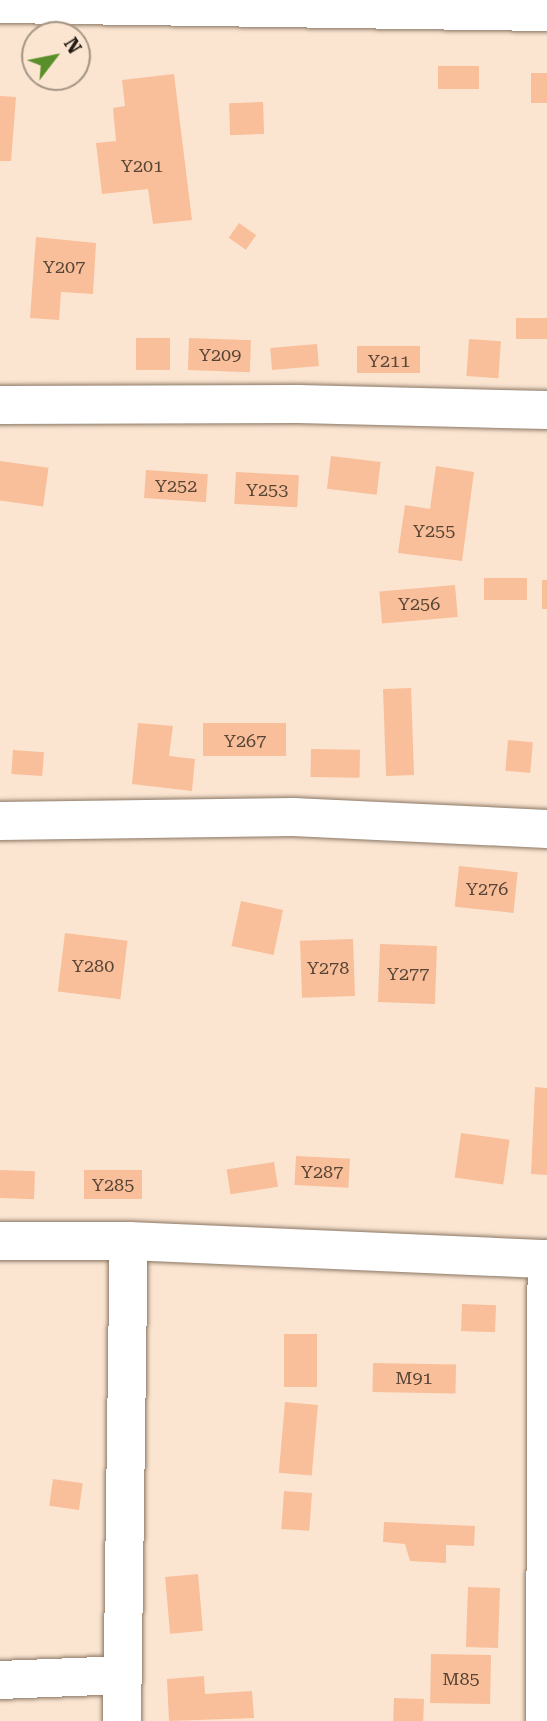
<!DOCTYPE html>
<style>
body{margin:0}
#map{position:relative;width:547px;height:1721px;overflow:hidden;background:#fbe5d1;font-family:"Roboto Serif",serif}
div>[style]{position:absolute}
.building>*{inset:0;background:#f8bf9a;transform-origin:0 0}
.roads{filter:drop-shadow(0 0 2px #8a7765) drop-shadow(0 0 2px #8a7765)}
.minor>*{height:38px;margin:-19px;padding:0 19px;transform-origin:19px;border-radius:19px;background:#fff}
span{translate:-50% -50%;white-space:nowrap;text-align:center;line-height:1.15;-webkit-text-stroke:5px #fbe5d1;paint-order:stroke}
.number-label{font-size:18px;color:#584536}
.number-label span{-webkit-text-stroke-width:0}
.north{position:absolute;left:21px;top:21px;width:70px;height:70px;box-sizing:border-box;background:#fbe5d1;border:2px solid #a59585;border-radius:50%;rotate:58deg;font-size:19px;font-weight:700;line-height:28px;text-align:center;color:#231c14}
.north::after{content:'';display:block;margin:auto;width:24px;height:32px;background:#598f29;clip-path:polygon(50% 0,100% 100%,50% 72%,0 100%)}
</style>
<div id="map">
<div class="building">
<i style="left:479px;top:66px;width:23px;height:41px;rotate:90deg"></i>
<i style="left:547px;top:73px;width:30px;height:16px;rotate:90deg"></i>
<i style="clip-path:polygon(174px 74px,192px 220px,153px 224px,148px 189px,102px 194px,96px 143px,116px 141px,113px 108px,125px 106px,122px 80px)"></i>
<i style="clip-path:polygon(0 96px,16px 97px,11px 161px,0 161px)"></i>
<i style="left:263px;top:102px;width:32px;height:34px;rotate:88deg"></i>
<i style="left:239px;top:223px;width:21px;height:18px;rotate:35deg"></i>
<i style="clip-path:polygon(36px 237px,96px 243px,93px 294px,61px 292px,59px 320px,30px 318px)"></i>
<i style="left:547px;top:318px;width:21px;height:31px;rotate:90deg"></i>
<i style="left:136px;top:338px;width:34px;height:32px"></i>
<i style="left:189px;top:338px;width:62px;height:32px;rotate:2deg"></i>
<i style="left:469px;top:339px;width:32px;height:37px;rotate:4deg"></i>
<i style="left:317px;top:344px;width:22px;height:47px;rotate:85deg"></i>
<i style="left:420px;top:346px;width:27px;height:63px;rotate:90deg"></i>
<i style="left:331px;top:456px;width:50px;height:33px;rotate:7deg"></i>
<i style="left:0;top:461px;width:49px;height:39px;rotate:8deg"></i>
<i style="clip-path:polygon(436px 466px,474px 472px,462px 561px,398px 553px,405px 505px,430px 509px)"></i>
<i style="left:146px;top:470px;width:62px;height:28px;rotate:4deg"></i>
<i style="left:236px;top:472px;width:63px;height:32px;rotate:3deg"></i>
<i style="left:484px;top:578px;width:43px;height:22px"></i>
<i style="left:542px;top:580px;width:5px;height:29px"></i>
<i style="left:455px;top:585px;width:32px;height:76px;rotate:85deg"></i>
<i style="left:411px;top:688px;width:87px;height:28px;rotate:88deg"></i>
<i style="clip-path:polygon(138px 723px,173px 726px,169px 756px,195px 759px,192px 791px,132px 784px)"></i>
<i style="left:286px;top:723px;width:33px;height:83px;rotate:90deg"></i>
<i style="left:508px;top:740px;width:25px;height:31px;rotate:5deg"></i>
<i style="left:311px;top:749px;width:49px;height:28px;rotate:1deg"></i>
<i style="left:13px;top:750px;width:31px;height:24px;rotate:4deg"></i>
<i style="left:459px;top:866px;width:59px;height:41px;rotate:6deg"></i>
<i style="left:241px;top:901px;width:43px;height:46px;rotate:12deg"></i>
<i style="left:65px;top:933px;width:63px;height:59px;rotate:7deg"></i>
<i style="left:353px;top:939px;width:57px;height:53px;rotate:88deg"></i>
<i style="left:380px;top:944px;width:57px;height:58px;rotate:2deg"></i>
<i style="clip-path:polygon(535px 1087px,547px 1088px,547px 1175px,531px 1174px)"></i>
<i style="left:461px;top:1133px;width:49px;height:45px;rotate:8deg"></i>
<i style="left:296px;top:1156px;width:54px;height:29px;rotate:3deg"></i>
<i style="left:274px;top:1162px;width:25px;height:48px;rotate:81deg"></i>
<i style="left:0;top:1170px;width:35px;height:28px;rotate:2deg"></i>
<i style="left:84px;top:1170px;width:58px;height:29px"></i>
<i style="left:462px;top:1304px;width:34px;height:27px;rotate:2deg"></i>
<i style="left:284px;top:1334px;width:33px;height:53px"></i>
<i style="left:373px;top:1363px;width:83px;height:29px;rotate:1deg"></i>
<i style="left:285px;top:1402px;width:33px;height:71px;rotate:5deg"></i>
<i style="left:53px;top:1479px;width:30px;height:27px;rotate:8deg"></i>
<i style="left:284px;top:1491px;width:28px;height:38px;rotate:4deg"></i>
<i style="clip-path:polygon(384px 1522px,475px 1526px,474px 1546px,446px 1545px,446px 1563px,410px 1561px,405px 1544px,383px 1542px)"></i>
<i style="left:198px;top:1574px;width:57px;height:33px;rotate:85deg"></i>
<i style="left:468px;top:1587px;width:32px;height:60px;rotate:2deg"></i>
<i style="left:431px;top:1654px;width:60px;height:49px;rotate:1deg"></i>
<i style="clip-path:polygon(204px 1676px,205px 1694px,252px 1691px,254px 1718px,169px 1721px,167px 1679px)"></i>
<i style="left:394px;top:1698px;width:30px;height:23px;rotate:2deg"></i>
</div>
<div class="roads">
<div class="minor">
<i style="left:0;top:4px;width:547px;rotate:0.84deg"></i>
<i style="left:0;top:405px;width:298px;rotate:-0.2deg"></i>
<i style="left:298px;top:404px;width:249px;rotate:1.4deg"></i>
<i style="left:0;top:821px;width:293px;rotate:-0.8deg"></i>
<i style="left:293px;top:817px;width:254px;rotate:2.7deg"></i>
<i style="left:0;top:1241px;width:129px"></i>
<i style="left:129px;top:1241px;width:418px;rotate:2.5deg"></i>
<i style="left:0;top:1680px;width:123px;rotate:-2.3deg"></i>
<i style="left:122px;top:1721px;width:480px;rotate:-89.2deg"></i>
<i style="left:545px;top:1721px;width:462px;rotate:-89.8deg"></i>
</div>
</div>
<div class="number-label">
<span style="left:142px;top:166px">Y201</span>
<span style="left:64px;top:267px">Y207</span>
<span style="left:220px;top:355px">Y209</span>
<span style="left:389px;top:361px">Y211</span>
<span style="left:176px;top:486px">Y252</span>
<span style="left:267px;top:490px">Y253</span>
<span style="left:434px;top:531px">Y255</span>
<span style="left:419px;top:604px">Y256</span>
<span style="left:245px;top:741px">Y267</span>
<span style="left:487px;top:889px">Y276</span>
<span style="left:93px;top:966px">Y280</span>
<span style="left:328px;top:968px">Y278</span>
<span style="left:408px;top:974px">Y277</span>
<span style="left:322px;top:1172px">Y287</span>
<span style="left:113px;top:1185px">Y285</span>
<span style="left:414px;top:1378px">M91</span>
<span style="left:461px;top:1679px">M85</span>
</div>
<div class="north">N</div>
</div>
